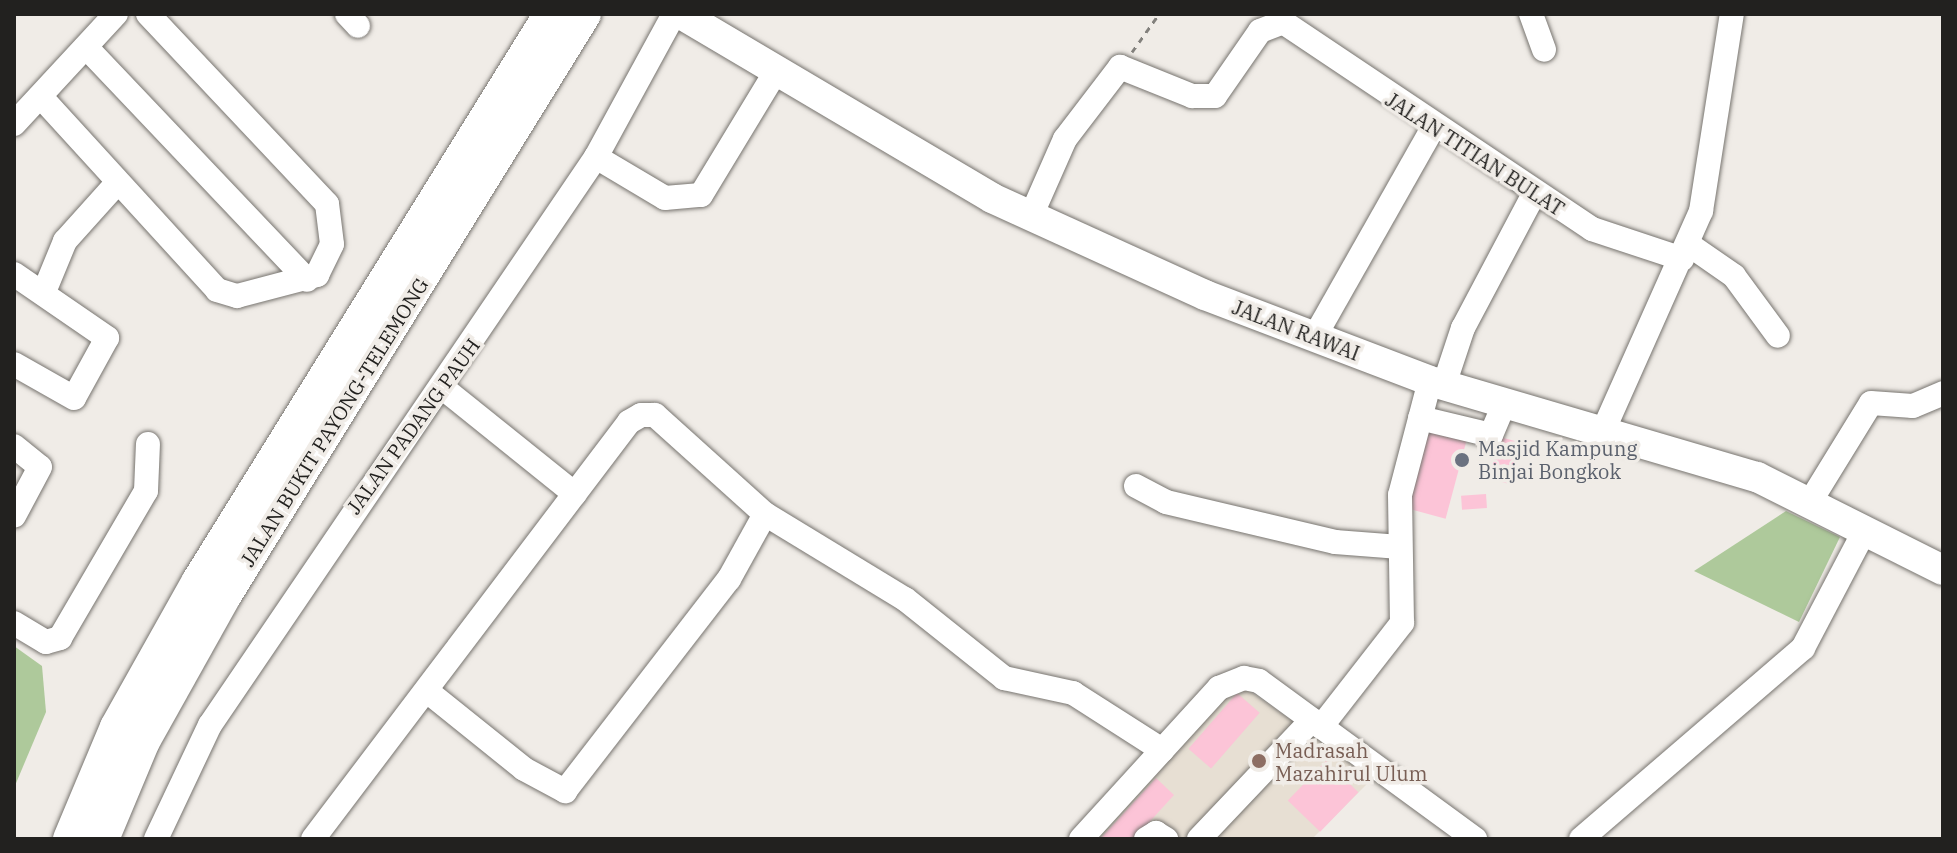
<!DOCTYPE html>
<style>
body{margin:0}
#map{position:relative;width:1957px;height:853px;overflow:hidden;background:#f0ece7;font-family:"IBM Plex Serif",serif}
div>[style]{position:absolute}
.built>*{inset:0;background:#e7dfd3}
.green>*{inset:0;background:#aec99b}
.building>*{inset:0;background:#fcc4d7;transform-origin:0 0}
.path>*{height:3px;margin-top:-1.5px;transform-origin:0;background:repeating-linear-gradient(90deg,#82807c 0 6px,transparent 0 12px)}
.roads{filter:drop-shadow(0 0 2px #77746f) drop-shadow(0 0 2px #77746f)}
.minor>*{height:24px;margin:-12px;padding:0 12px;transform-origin:12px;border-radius:12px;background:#fff}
.major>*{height:30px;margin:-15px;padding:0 15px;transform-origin:15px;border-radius:15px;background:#fff}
.highway>*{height:34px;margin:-17px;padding:0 17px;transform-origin:17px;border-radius:17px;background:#fff}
.dots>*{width:22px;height:22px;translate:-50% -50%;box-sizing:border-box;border:4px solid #f0ece7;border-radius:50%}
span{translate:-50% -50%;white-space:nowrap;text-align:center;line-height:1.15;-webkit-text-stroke:7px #f0ece7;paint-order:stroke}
.street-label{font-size:20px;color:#22211f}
.worship-label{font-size:20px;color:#5b616d}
.left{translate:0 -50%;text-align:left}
.education-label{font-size:20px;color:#785e54}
.frame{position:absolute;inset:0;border:16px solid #22211f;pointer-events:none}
</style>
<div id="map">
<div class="built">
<i style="clip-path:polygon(1245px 688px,1374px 777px,1312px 839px,1094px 839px,1225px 696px)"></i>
</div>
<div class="green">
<i style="clip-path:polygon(1786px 511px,1840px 537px,1799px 622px,1694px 571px)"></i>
<i style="clip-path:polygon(14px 646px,42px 666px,46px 712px,14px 788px)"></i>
</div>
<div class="building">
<i style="left:1428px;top:426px;width:41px;height:85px;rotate:15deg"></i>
<i style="left:1500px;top:437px;width:20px;height:43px;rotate:15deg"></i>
<i style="left:1486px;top:494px;width:14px;height:25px;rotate:86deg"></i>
<i style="left:1237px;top:693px;width:30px;height:74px;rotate:41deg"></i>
<i style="left:1326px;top:761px;width:45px;height:55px;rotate:44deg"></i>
<i style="clip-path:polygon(1156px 778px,1174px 795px,1134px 839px,1100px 839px)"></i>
</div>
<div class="path">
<i style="left:1132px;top:52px;width:47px;rotate:-54.6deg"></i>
</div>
<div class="roads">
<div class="minor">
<i style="left:347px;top:14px;width:16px;rotate:47deg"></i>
<i style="left:1531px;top:14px;width:38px;rotate:70deg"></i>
<i style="left:1283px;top:22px;width:372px;rotate:33.8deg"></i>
<i style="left:1592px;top:229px;width:95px;rotate:18.4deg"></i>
<i style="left:86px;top:47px;width:321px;rotate:46.5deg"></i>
<i style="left:41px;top:97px;width:261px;rotate:47.6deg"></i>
<i style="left:217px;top:290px;width:21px;rotate:17deg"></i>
<i style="left:237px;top:296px;width:83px;rotate:-14.7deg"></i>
<i style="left:317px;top:275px;width:34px;rotate:-64deg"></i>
<i style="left:332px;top:244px;width:40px;rotate:-97.1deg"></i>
<i style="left:327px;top:204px;width:261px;rotate:-133.3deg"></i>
<i style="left:14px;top:124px;width:150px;rotate:-47.2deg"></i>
<i style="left:596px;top:157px;width:80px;rotate:30.7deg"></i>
<i style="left:665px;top:198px;width:36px;rotate:-5deg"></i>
<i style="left:701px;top:195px;width:143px;rotate:-58.8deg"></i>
<i style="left:1031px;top:216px;width:84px;rotate:-66.2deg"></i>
<i style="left:1065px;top:139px;width:91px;rotate:-52.6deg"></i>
<i style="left:1120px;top:67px;width:78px;rotate:21.9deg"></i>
<i style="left:1192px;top:96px;width:23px"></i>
<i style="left:1215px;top:96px;width:79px;rotate:-55.3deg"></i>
<i style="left:1260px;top:31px;width:25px;rotate:-21deg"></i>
<i style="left:1688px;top:244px;width:56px;rotate:34.8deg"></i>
<i style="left:1734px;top:276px;width:74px;rotate:53.7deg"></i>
<i style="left:14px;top:274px;width:113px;rotate:34.5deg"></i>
<i style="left:107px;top:338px;width:68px;rotate:118.8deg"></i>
<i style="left:74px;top:398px;width:69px;rotate:-150.5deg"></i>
<i style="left:44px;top:292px;width:55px;rotate:-67.6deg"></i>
<i style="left:65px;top:241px;width:78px;rotate:-48.1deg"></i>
<i style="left:1314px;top:338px;width:241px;rotate:-60.5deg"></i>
<i style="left:1444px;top:385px;width:60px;rotate:-71.6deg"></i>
<i style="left:1463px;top:328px;width:152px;rotate:-62.1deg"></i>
<i style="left:443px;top:388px;width:169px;rotate:38.8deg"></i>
<i style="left:1420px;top:418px;width:73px;rotate:13.5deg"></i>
<i style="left:1491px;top:435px;width:36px;rotate:-67deg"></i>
<i style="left:1604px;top:429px;width:239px;rotate:-66deg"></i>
<i style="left:1701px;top:211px;width:199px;rotate:-81.1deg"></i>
<i style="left:14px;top:446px;width:33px;rotate:39deg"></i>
<i style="left:40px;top:467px;width:55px;rotate:118deg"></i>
<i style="left:1136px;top:486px;width:34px;rotate:28deg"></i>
<i style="left:1166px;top:502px;width:174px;rotate:13.3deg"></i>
<i style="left:1335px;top:542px;width:65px;rotate:4.4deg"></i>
<i style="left:1810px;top:502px;width:116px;rotate:-58.4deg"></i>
<i style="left:1871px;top:403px;width:42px;rotate:4.1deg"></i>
<i style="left:1913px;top:406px;width:33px;rotate:-23deg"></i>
<i style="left:14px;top:623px;width:37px;rotate:31deg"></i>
<i style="left:46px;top:642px;width:15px;rotate:-16deg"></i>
<i style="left:60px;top:638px;width:170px;rotate:-59.7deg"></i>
<i style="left:146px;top:491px;width:47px;rotate:-87.6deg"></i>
<i style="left:427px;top:691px;width:124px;rotate:38.8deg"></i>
<i style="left:524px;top:769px;width:47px;rotate:28.2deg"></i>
<i style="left:565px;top:791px;width:268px;rotate:-52.3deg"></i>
<i style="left:729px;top:579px;width:74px;rotate:-61deg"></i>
<i style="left:1321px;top:727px;width:132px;rotate:-52.1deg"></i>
<i style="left:1402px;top:623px;width:128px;rotate:-90.9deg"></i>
<i style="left:1400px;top:495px;width:118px;rotate:-75.3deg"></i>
<i style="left:156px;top:839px;width:126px;rotate:-64.7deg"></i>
<i style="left:210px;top:725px;width:687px;rotate:-55.8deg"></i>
<i style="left:596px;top:157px;width:163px;rotate:-61.4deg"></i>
<i style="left:313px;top:839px;width:523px;rotate:-52.85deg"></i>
<i style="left:629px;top:422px;width:14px;rotate:-30deg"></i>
<i style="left:641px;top:415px;width:14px"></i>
<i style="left:655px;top:415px;width:148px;rotate:42deg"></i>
<i style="left:765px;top:514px;width:164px;rotate:31.3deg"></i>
<i style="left:905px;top:599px;width:127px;rotate:38.6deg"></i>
<i style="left:1004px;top:678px;width:71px;rotate:12.3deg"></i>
<i style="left:1073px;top:693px;width:106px;rotate:32.6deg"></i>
<i style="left:1081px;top:839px;width:205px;rotate:-47.6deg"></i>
<i style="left:1219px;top:688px;width:27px;rotate:-22deg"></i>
<i style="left:1244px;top:678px;width:15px;rotate:11deg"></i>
<i style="left:1259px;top:681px;width:268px;rotate:36.2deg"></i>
<i style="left:1146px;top:839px;width:12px;rotate:-31deg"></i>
<i style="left:1156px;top:833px;width:12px;rotate:31deg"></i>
<i style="left:1199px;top:839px;width:164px;rotate:-46.5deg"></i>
<i style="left:1581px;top:839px;width:293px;rotate:-40.7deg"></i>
<i style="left:1803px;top:648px;width:133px;rotate:-62.3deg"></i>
</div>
<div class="major">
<i style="left:681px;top:14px;width:361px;rotate:30.6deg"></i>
<i style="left:992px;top:198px;width:234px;rotate:24.5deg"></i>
<i style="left:1205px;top:295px;width:241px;rotate:20.9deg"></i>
<i style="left:1430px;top:381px;width:341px;rotate:16.4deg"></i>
<i style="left:1757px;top:477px;width:208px;rotate:26.6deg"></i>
</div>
<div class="highway">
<i style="left:70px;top:839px;width:121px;rotate:-67.2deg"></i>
<i style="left:117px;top:727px;width:167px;rotate:-60.7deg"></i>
<i style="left:199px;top:581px;width:667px;rotate:-58.17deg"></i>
<i style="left:102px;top:839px;width:106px;rotate:-67.3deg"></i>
<i style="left:143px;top:741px;width:166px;rotate:-60.8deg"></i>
<i style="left:224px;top:596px;width:684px;rotate:-58.26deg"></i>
</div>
</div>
<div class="dots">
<i style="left:1462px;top:460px;background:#6b7280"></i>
<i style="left:1259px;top:761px;background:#8d6e63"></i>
</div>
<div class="street-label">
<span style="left:1475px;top:154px;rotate:33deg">JALAN TITIAN BULAT</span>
<span style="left:1296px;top:330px;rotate:21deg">JALAN RAWAI</span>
<span style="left:334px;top:422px;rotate:-58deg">JALAN BUKIT PAYONG-TELEMONG</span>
<span style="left:413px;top:426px;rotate:-54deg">JALAN PADANG PAUH</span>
</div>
<div class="worship-label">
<span class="left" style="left:1478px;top:460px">Masjid Kampung<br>Binjai Bongkok</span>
</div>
<div class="education-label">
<span class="left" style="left:1275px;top:762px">Madrasah<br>Mazahirul Ulum</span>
</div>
<div class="frame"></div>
</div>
